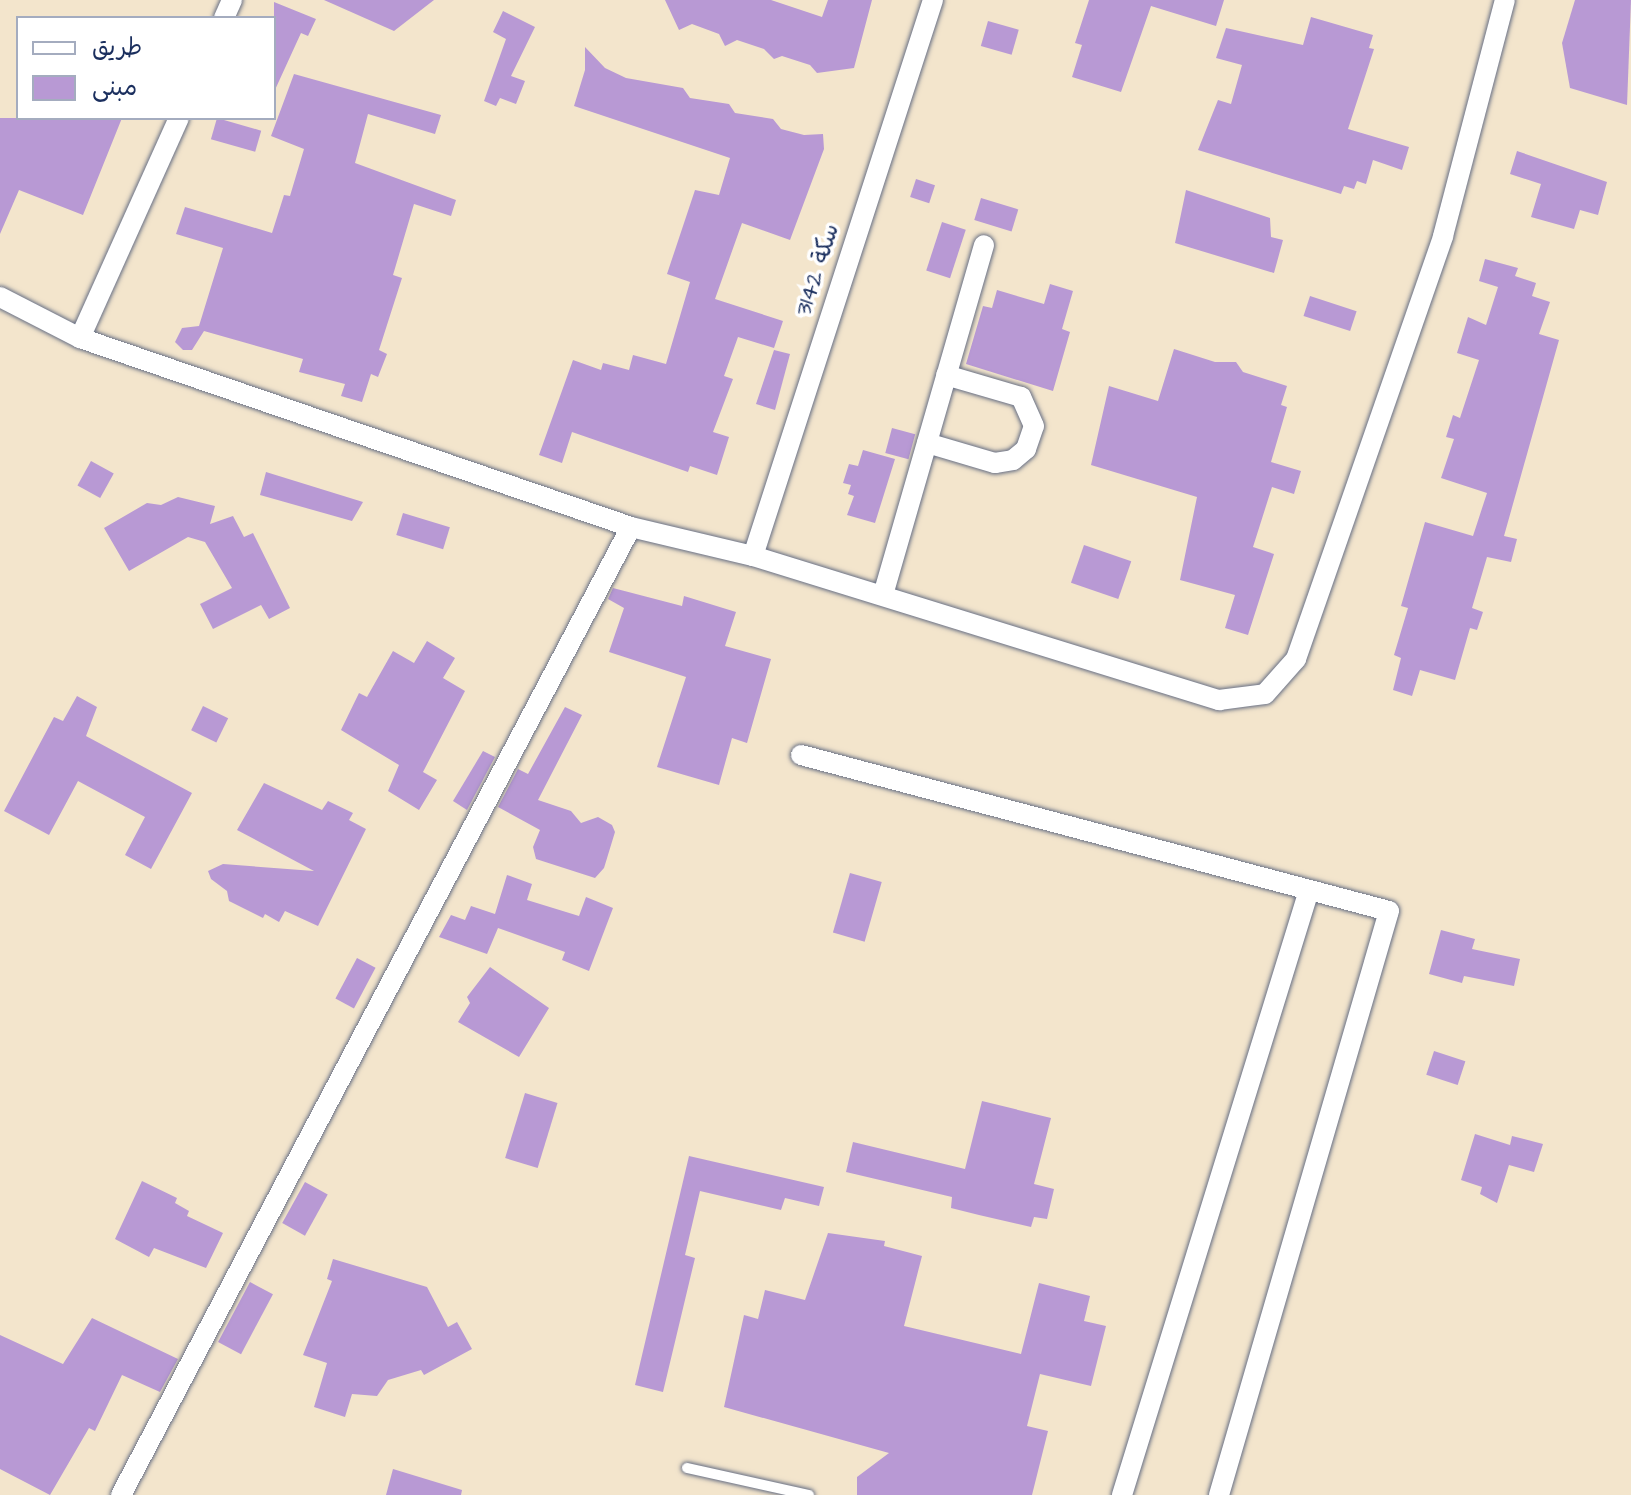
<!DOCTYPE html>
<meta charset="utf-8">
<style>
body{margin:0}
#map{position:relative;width:1631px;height:1495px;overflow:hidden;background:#f3e5cc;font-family:"Architects Daughter","Playpen Sans Arabic",sans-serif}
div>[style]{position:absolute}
.building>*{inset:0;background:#b899d4;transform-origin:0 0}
.roads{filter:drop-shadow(0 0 2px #676f84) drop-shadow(0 0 2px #676f84)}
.lane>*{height:10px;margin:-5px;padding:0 5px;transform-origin:5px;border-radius:5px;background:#fff}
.street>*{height:20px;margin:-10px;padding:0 10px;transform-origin:10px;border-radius:10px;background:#fff}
span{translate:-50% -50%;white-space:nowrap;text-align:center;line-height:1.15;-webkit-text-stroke:7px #fff;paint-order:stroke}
.street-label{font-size:24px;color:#1b2f5e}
.legend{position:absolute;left:16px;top:16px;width:260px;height:104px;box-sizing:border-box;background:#fff;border:2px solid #a4acbf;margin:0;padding:10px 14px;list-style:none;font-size:24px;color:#1b2f5e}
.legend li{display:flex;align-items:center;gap:16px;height:40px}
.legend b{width:40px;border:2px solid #a4acbf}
</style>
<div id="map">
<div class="building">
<i style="clip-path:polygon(324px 0,434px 0,394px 31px)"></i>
<i style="clip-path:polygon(665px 0,771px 0,822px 17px,828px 0,872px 0,854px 68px,817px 73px,810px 65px,782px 56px,774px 59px,764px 49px,737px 40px,725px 46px,719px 34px,692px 24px,679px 30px)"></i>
<i style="clip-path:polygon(1089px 0,1224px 0,1216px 26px,1151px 6px,1121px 92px,1072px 77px,1082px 45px,1075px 43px)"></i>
<i style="clip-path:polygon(1575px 0,1631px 0,1627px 105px,1570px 88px,1562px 43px)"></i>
<i style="clip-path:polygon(274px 2px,316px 19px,308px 36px,301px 33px,274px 92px)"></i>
<i style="clip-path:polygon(503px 11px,535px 27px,511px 76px,525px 81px,516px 104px,500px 98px,496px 106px,484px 101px,506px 39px,493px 32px)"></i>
<i style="clip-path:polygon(1311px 17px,1373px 35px,1369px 48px,1374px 49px,1348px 129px,1409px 147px,1402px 170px,1373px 160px,1366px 184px,1357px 181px,1354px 189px,1344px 186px,1341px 194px,1198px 150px,1218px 100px,1231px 104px,1242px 65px,1216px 58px,1226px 28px,1303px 45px)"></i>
<i style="left:988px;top:21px;width:32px;height:26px;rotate:16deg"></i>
<i style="clip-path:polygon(585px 47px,605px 68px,626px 78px,683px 88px,690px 98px,729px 104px,735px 113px,773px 119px,781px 129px,804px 135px,823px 134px,824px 149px,790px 240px,742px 223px,715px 299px,783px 321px,774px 348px,738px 337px,724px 376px,733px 379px,713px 432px,729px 437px,717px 475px,690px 466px,688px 472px,572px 432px,562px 463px,539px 455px,573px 360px,601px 370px,603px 363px,629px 370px,633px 355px,666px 364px,690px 282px,667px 274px,695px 190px,719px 195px,730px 158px,574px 106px,585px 70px)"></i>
<i style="clip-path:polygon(294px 74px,441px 115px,435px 134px,368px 114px,355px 163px,456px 200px,451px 216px,414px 204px,393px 275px,402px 278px,379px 350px,387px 354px,378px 377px,371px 374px,362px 402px,341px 396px,345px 384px,299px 372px,303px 359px,204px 331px,192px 350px,183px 350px,175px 342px,182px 328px,199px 326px,223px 248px,176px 234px,185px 207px,272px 233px,284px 195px,290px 196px,304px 149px,271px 136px)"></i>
<i style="clip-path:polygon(0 118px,122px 118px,83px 215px,19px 190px,0 234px)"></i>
<i style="left:217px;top:118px;width:46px;height:22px;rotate:16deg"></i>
<i style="clip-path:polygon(1517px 151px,1607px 182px,1598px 215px,1580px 210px,1574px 229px,1531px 217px,1541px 184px,1510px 174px)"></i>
<i style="left:916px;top:179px;width:20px;height:19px;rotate:18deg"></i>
<i style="clip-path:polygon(1186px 190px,1270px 218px,1271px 237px,1283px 240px,1274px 273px,1175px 243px)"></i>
<i style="left:981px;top:198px;width:39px;height:23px;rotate:17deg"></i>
<i style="left:942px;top:222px;width:25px;height:51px;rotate:18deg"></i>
<i style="clip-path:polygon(1485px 259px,1518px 268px,1515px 276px,1536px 283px,1532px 296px,1550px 302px,1539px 334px,1559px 340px,1504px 536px,1517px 539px,1511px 562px,1487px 557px,1472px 608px,1483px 612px,1477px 630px,1470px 628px,1455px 680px,1420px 670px,1412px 696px,1393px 690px,1401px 658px,1394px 655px,1408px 608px,1401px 606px,1425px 522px,1473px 536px,1487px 493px,1441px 478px,1454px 439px,1446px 437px,1453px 415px,1460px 418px,1479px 360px,1457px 353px,1468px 317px,1486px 325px,1498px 287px,1479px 281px)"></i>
<i style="clip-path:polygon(1050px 284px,1073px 291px,1062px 329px,1070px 332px,1053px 391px,966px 364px,983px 306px,992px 308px,997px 290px,1044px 304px)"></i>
<i style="left:1310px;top:296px;width:49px;height:21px;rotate:18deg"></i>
<i style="clip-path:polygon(1174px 349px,1215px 362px,1236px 362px,1243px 372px,1287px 386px,1281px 405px,1287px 407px,1271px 462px,1301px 471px,1294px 494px,1272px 487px,1253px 547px,1274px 554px,1248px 635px,1225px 628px,1235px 595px,1180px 580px,1197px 497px,1091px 465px,1109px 386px,1158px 401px)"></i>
<i style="clip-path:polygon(774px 350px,790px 354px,775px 410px,756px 404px)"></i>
<i style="left:892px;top:428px;width:24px;height:26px;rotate:15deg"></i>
<i style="clip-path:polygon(863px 450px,895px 459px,875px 523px,847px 515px,854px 496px,848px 494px,851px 485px,843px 483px,849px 464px,858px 466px)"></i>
<i style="left:91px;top:461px;width:26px;height:28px;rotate:29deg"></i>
<i style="clip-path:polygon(266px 472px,363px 502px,352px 521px,260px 495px)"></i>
<i style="clip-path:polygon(178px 497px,215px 506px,210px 524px,233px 516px,244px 537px,253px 533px,290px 608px,269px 619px,261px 605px,213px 629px,200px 604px,232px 588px,205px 542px,188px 537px,129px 571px,104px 528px,147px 503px,161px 505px)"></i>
<i style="left:403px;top:513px;width:49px;height:23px;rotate:17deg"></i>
<i style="left:1084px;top:545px;width:50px;height:40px;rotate:19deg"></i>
<i style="clip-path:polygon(613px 588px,682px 606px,684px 596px,736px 612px,725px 646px,771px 659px,747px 743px,732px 738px,719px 785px,657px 767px,686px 677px,609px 652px,624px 608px,608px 599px)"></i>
<i style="clip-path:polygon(427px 641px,455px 658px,443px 678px,465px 691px,423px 772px,437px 780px,419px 810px,388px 791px,399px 765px,341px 730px,359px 693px,367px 697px,393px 651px,414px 663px)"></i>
<i style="clip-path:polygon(77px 696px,97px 707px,86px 736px,192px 793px,151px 869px,125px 855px,145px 817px,78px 781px,49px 835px,4px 811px,54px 717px,63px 721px)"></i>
<i style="left:203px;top:706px;width:28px;height:27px;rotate:26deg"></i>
<i style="clip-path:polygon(565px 707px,582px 715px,538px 800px,571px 811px,581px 823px,598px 817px,612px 825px,615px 832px,604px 868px,595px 878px,536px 859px,533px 847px,540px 830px,498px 807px,518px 769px,528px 774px)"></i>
<i style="clip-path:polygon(483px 751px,495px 757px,467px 810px,453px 801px)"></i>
<i style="clip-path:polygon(264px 783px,322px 810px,328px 801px,353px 813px,349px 820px,366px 829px,318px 926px,285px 911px,279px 922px,265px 914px,263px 918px,229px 901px,227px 891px,211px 879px,208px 871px,223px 864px,314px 871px,237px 830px)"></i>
<i style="left:850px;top:873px;width:33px;height:62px;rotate:16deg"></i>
<i style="clip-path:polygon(507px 875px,532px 884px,527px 900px,579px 916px,586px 897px,613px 908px,589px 971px,562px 960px,565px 952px,498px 928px,487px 954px,439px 937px,451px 915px,465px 920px,471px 906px,495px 914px)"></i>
<i style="clip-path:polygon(1441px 930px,1475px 939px,1472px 949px,1520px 959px,1514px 986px,1464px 976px,1462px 983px,1429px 974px)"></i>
<i style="left:357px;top:958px;width:21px;height:46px;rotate:28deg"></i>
<i style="clip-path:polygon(490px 967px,549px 1008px,519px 1057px,458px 1022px,470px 1003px,467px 997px)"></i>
<i style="left:1434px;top:1051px;width:33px;height:25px;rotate:18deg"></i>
<i style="left:525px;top:1093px;width:34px;height:68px;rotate:17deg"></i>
<i style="clip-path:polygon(982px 1101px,1051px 1118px,1034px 1184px,1054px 1189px,1047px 1219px,1034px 1217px,1031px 1227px,979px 1215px,951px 1208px,952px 1197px,846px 1172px,853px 1142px,965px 1169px)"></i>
<i style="clip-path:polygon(1475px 1134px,1510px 1145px,1512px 1136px,1543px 1144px,1534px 1172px,1509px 1165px,1497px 1203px,1480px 1194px,1482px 1187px,1461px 1180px)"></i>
<i style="clip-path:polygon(689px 1156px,824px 1187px,819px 1206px,785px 1198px,781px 1210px,700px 1191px,685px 1255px,695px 1258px,663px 1392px,635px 1385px)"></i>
<i style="clip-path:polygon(142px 1181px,177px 1198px,175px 1203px,189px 1211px,187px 1216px,223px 1233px,206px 1268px,154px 1248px,149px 1257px,115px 1239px)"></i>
<i style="left:305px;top:1182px;width:26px;height:47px;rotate:29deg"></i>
<i style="clip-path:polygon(828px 1233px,885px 1241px,884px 1246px,922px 1256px,904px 1326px,1021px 1354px,1039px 1283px,1090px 1296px,1084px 1321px,1106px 1326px,1091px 1386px,1040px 1374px,1027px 1426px,1048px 1431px,1032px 1495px,857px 1495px,857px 1477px,889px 1453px,724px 1407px,744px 1315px,758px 1319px,765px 1290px,805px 1300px)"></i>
<i style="clip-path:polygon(333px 1259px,427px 1287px,448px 1327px,457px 1322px,472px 1349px,424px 1375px,421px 1370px,388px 1380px,377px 1396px,352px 1394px,345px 1417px,314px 1407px,327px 1363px,303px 1355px,332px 1281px,327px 1279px)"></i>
<i style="left:250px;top:1282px;width:26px;height:68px;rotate:28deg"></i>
<i style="clip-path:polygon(92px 1318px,178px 1359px,160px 1392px,122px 1375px,95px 1431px,89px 1428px,50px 1495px,0 1469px,0 1335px,63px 1364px)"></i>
<i style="clip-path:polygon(393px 1469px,462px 1490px,461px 1495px,386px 1495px)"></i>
</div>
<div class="roads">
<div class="lane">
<i style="left:687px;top:1468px;width:125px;rotate:12.5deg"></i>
</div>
<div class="street">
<i style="left:224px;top:18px;width:20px;rotate:-66deg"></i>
<i style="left:0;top:297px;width:90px;rotate:27.1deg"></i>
<i style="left:80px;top:338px;width:583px;rotate:18.93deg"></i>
<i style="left:631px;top:527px;width:125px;rotate:13.4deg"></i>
<i style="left:753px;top:556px;width:488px;rotate:17.2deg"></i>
<i style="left:1219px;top:700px;width:46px;rotate:-7.4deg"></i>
<i style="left:1265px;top:694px;width:47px;rotate:-48.5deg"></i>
<i style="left:1296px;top:659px;width:448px;rotate:-70.8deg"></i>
<i style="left:1443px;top:236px;width:244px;rotate:-75.3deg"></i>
<i style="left:80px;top:338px;width:241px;rotate:-65.8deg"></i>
<i style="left:927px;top:443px;width:71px;rotate:16.4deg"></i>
<i style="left:995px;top:463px;width:18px;rotate:-9deg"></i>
<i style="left:1013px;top:460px;width:17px;rotate:-40deg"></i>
<i style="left:1026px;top:449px;width:24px;rotate:-71deg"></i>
<i style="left:1034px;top:426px;width:32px;rotate:-114deg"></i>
<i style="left:1021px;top:397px;width:78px;rotate:-163.7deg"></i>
<i style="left:753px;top:556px;width:584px;rotate:-72.06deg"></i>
<i style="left:883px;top:595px;width:364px;rotate:-73.9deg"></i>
<i style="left:801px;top:755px;width:608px;rotate:14.86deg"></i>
<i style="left:1389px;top:911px;width:608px;rotate:106.23deg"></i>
<i style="left:121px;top:1495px;width:1094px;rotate:-62.22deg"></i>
<i style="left:1122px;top:1495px;width:633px;rotate:-72.82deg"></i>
</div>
</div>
<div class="street-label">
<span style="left:818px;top:270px;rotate:-72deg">سكة 3142</span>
</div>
<ul class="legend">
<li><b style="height:10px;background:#fff"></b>طريق</li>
<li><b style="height:22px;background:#b899d4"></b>مبنى</li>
</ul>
</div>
